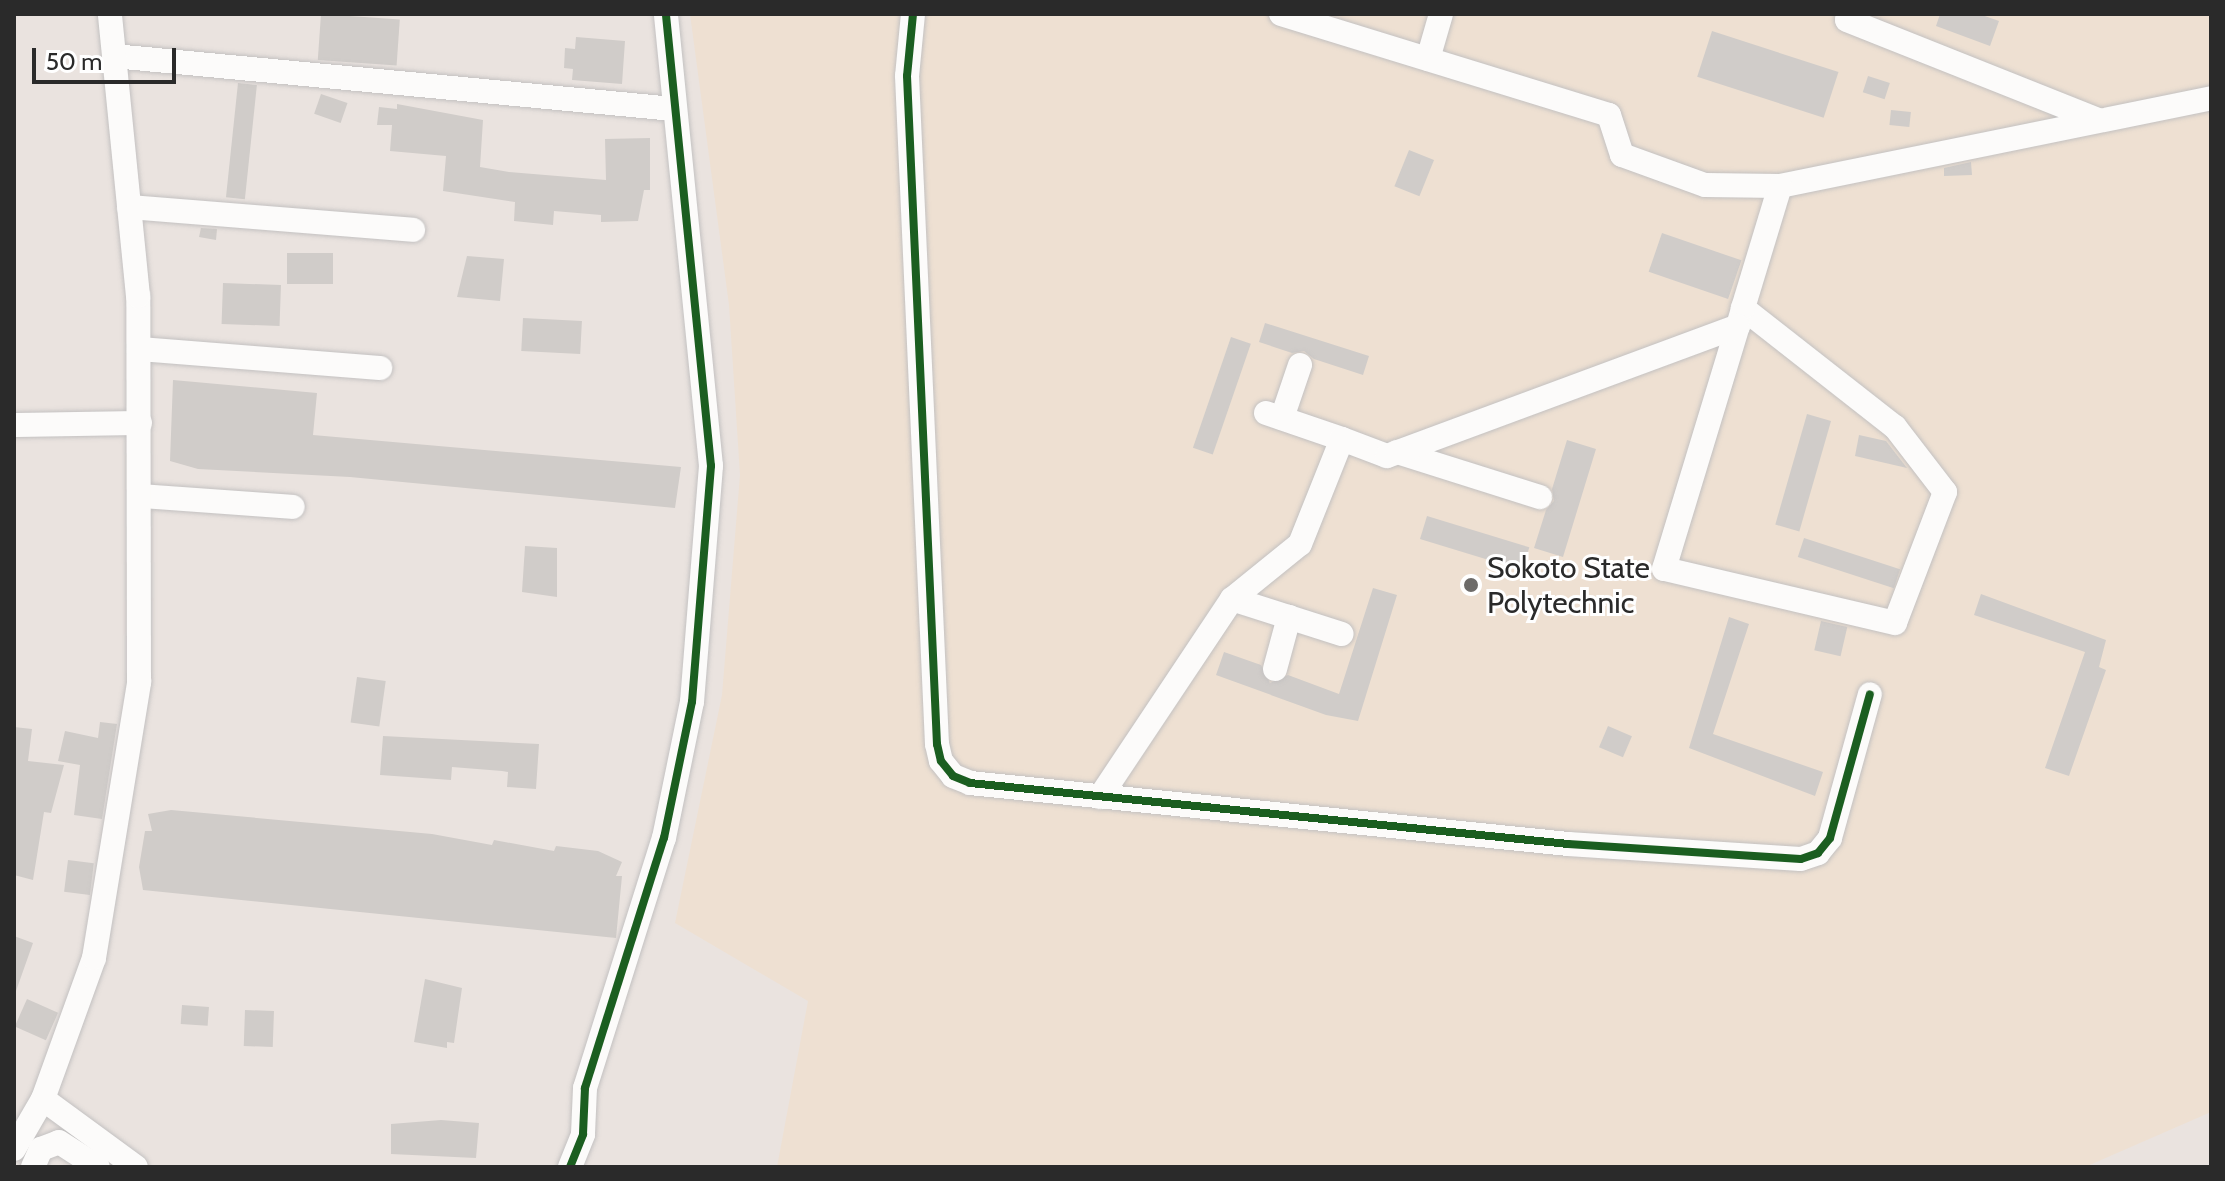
<!DOCTYPE html>
<style>
body{margin:0}
#map{position:relative;width:2225px;height:1181px;overflow:hidden;background:#eae3df;font-family:Cabin,sans-serif}
div>[style]{position:absolute}
.education>*{inset:0;background:#eee0d2}
.building>*{inset:0;background:#d0ccc9;transform-origin:0 0}
.roads{filter:drop-shadow(0 0 2px #c3c1c1) drop-shadow(0 0 2px #c3c1c1)}
.minor>*{height:24px;margin:-12px;padding:0 12px;transform-origin:12px;border-radius:12px;background:#fcfbfa}
.cycleway>*{height:8px;margin:-4px;padding:0 4px;transform-origin:4px;border-radius:4px;background:#1b5e20}
.dots>*{width:22px;height:22px;translate:-50% -50%;box-sizing:border-box;border:4px solid #fff;border-radius:50%}
span{translate:-50% -50%;white-space:nowrap;text-align:center;line-height:1.15;-webkit-text-stroke:6px #fff;paint-order:stroke}
.poi-label{font-size:30px;color:#2a2a2a}
.left{translate:0 -50%;text-align:left}
.frame{position:absolute;inset:0;border:16px solid #2a2a2a;pointer-events:none}
.scale{position:absolute;left:32px;top:48px;width:144px;height:36px;box-sizing:border-box;border:4px solid #2a2a2a;border-top:0;padding-left:10px;font-size:24px;line-height:28px;white-space:nowrap;color:#2a2a2a;-webkit-text-stroke:6px #fff;paint-order:stroke}
</style>
<div id="map">
<div class="education">
<i style="clip-path:polygon(690px 14px,2211px 14px,2211px 1112px,2085px 1167px,777px 1167px,808px 1001px,675px 923px,722px 695px,740px 475px,729px 305px)"></i>
</div>
<div class="building">
<i style="left:321px;top:14px;width:79px;height:46px;rotate:4deg"></i>
<i style="clip-path:polygon(1940px 14px,1979px 14px,1999px 21px,1990px 46px,1936px 26px)"></i>
<i style="left:1712px;top:31px;width:133px;height:48px;rotate:18deg"></i>
<i style="clip-path:polygon(576px 37px,625px 41px,622px 84px,572px 80px,573px 69px,564px 68px,565px 48px,575px 49px)"></i>
<i style="left:1868px;top:76px;width:23px;height:17px;rotate:18deg"></i>
<i style="left:238px;top:83px;width:19px;height:115px;rotate:6deg"></i>
<i style="left:321px;top:94px;width:28px;height:21px;rotate:19deg"></i>
<i style="clip-path:polygon(397px 104px,483px 120px,480px 167px,509px 172px,606px 180px,605px 139px,650px 138px,650px 190px,644px 190px,638px 221px,601px 222px,601px 215px,554px 211px,553px 225px,514px 221px,515px 202px,443px 191px,446px 156px,390px 151px,392px 125px,377px 125px,379px 107px,397px 109px)"></i>
<i style="left:1891px;top:110px;width:20px;height:15px;rotate:6deg"></i>
<i style="left:1409px;top:150px;width:27px;height:39px;rotate:22deg"></i>
<i style="clip-path:polygon(1971px 162px,1972px 175px,1944px 176px,1944px 168px)"></i>
<i style="clip-path:polygon(201px 228px,217px 229px,216px 240px,199px 237px)"></i>
<i style="left:1662px;top:233px;width:84px;height:41px;rotate:19deg"></i>
<i style="left:287px;top:253px;width:46px;height:31px"></i>
<i style="clip-path:polygon(467px 256px,504px 259px,500px 301px,457px 297px)"></i>
<i style="left:223px;top:283px;width:58px;height:41px;rotate:2deg"></i>
<i style="left:523px;top:318px;width:59px;height:33px;rotate:3deg"></i>
<i style="clip-path:polygon(1265px 323px,1369px 356px,1363px 375px,1314px 359px,1304px 351px,1292px 353px,1259px 342px)"></i>
<i style="left:1231px;top:337px;width:21px;height:117px;rotate:19deg"></i>
<i style="clip-path:polygon(173px 380px,317px 393px,313px 435px,681px 467px,675px 508px,350px 477px,198px 469px,170px 461px)"></i>
<i style="left:1807px;top:414px;width:25px;height:115px;rotate:16deg"></i>
<i style="clip-path:polygon(1859px 435px,1886px 441px,1907px 468px,1855px 456px)"></i>
<i style="clip-path:polygon(1567px 440px,1596px 449px,1563px 557px,1534px 548px,1546px 510px,1554px 501px,1552px 489px)"></i>
<i style="left:1427px;top:516px;width:107px;height:24px;rotate:17deg"></i>
<i style="left:1804px;top:538px;width:101px;height:20px;rotate:18deg"></i>
<i style="clip-path:polygon(525px 546px,557px 548px,557px 597px,522px 592px)"></i>
<i style="clip-path:polygon(1373px 588px,1397px 595px,1358px 721px,1326px 715px,1216px 675px,1224px 652px,1261px 665px,1270px 683px,1288px 675px,1339px 694px)"></i>
<i style="clip-path:polygon(1981px 594px,2106px 640px,2099px 667px,2106px 670px,2069px 776px,2045px 768px,2085px 652px,1974px 615px)"></i>
<i style="clip-path:polygon(1729px 617px,1749px 624px,1713px 734px,1823px 772px,1815px 796px,1689px 748px)"></i>
<i style="left:1821px;top:621px;width:27px;height:30px;rotate:13deg"></i>
<i style="left:357px;top:677px;width:29px;height:46px;rotate:8deg"></i>
<i style="clip-path:polygon(100px 722px,117px 724px,102px 819px,74px 815px,80px 765px,58px 761px,65px 731px,98px 738px)"></i>
<i style="left:1608px;top:726px;width:26px;height:23px;rotate:23deg"></i>
<i style="clip-path:polygon(14px 727px,32px 729px,28px 761px,64px 765px,51px 813px,44px 812px,33px 880px,14px 875px)"></i>
<i style="clip-path:polygon(383px 736px,539px 744px,536px 789px,507px 787px,508px 772px,502px 771px,452px 767px,451px 780px,380px 775px)"></i>
<i style="clip-path:polygon(171px 810px,432px 834px,492px 845px,494px 840px,554px 851px,556px 846px,598px 851px,622px 862px,616px 876px,622px 876px,616px 938px,143px 890px,139px 867px,145px 831px,152px 831px,148px 814px)"></i>
<i style="left:68px;top:860px;width:26px;height:32px;rotate:7deg"></i>
<i style="clip-path:polygon(14px 936px,33px 943px,16px 991px,14px 991px)"></i>
<i style="clip-path:polygon(425px 979px,462px 988px,454px 1043px,447px 1042px,447px 1048px,414px 1042px)"></i>
<i style="left:27px;top:999px;width:34px;height:30px;rotate:24deg"></i>
<i style="left:182px;top:1005px;width:27px;height:19px;rotate:4deg"></i>
<i style="left:245px;top:1010px;width:29px;height:36px;rotate:2deg"></i>
<i style="clip-path:polygon(441px 1120px,479px 1123px,476px 1158px,391px 1154px,391px 1124px)"></i>
</div>
<div class="roads">
<div class="minor">
<i style="left:913px;top:14px;width:62px;rotate:95.5deg"></i>
<i style="left:907px;top:76px;width:669px;rotate:87.43deg"></i>
<i style="left:937px;top:744px;width:17px;rotate:77deg"></i>
<i style="left:941px;top:761px;width:19px;rotate:51deg"></i>
<i style="left:953px;top:776px;width:18px;rotate:22deg"></i>
<i style="left:970px;top:783px;width:601px;rotate:5.82deg"></i>
<i style="left:1568px;top:844px;width:233px;rotate:3.7deg"></i>
<i style="left:1801px;top:859px;width:18px;rotate:-19deg"></i>
<i style="left:1818px;top:853px;width:19px;rotate:-51deg"></i>
<i style="left:1830px;top:838px;width:149px;rotate:-74.5deg"></i>
<i style="left:1281px;top:14px;width:343px;rotate:17.1deg"></i>
<i style="left:1609px;top:115px;width:42px;rotate:72deg"></i>
<i style="left:1622px;top:155px;width:88px;rotate:19.9deg"></i>
<i style="left:1705px;top:185px;width:75px;rotate:0.8deg"></i>
<i style="left:1780px;top:186px;width:440px;rotate:-11.5deg"></i>
<i style="left:1851px;top:14px;width:7px;rotate:124deg"></i>
<i style="left:1847px;top:20px;width:270px;rotate:21.7deg"></i>
<i style="left:114px;top:56px;width:563px;rotate:5.41deg"></i>
<i style="left:1428px;top:59px;width:47px;rotate:-73.9deg"></i>
<i style="left:129px;top:207px;width:285px;rotate:4.6deg"></i>
<i style="left:1743px;top:308px;width:193px;rotate:38.1deg"></i>
<i style="left:1895px;top:427px;width:82px;rotate:52.4deg"></i>
<i style="left:1945px;top:492px;width:140px;rotate:110.9deg"></i>
<i style="left:1895px;top:623px;width:237px;rotate:-166.8deg"></i>
<i style="left:1664px;top:569px;width:254px;rotate:-73.1deg"></i>
<i style="left:1738px;top:326px;width:19px;rotate:-74deg"></i>
<i style="left:1743px;top:308px;width:127px;rotate:-73.1deg"></i>
<i style="left:139px;top:349px;width:242px;rotate:4.5deg"></i>
<i style="left:1266px;top:413px;width:80px;rotate:18.9deg"></i>
<i style="left:1282px;top:418px;width:56px;rotate:-71.2deg"></i>
<i style="left:14px;top:425px;width:126px;rotate:-0.9deg"></i>
<i style="left:1397px;top:452px;width:150px;rotate:17.5deg"></i>
<i style="left:141px;top:496px;width:152px;rotate:4.1deg"></i>
<i style="left:1232px;top:599px;width:115px;rotate:17.7deg"></i>
<i style="left:1275px;top:669px;width:54px;rotate:-74.9deg"></i>
<i style="left:1100px;top:797px;width:238px;rotate:-56.3deg"></i>
<i style="left:1232px;top:599px;width:87px;rotate:-39deg"></i>
<i style="left:1300px;top:544px;width:113px;rotate:-68.2deg"></i>
<i style="left:1342px;top:439px;width:48px;rotate:20.7deg"></i>
<i style="left:1387px;top:456px;width:374px;rotate:-20.3deg"></i>
<i style="left:43px;top:1099px;width:115px;rotate:36.2deg"></i>
<i style="left:14px;top:1149px;width:58px;rotate:-59.9deg"></i>
<i style="left:43px;top:1099px;width:150px;rotate:-70.1deg"></i>
<i style="left:94px;top:958px;width:280px;rotate:-80.7deg"></i>
<i style="left:139px;top:682px;width:386px;rotate:-90.1deg"></i>
<i style="left:138px;top:296px;width:283px;rotate:-95.7deg"></i>
<i style="left:33px;top:1167px;width:20px;rotate:-66deg"></i>
<i style="left:41px;top:1149px;width:19px;rotate:-21deg"></i>
<i style="left:59px;top:1142px;width:46px;rotate:32.7deg"></i>
<i style="left:570px;top:1167px;width:35px;rotate:-68deg"></i>
<i style="left:583px;top:1134px;width:46px;rotate:-87.5deg"></i>
<i style="left:585px;top:1088px;width:262px;rotate:-72.5deg"></i>
<i style="left:664px;top:838px;width:139px;rotate:-78.4deg"></i>
<i style="left:692px;top:702px;width:237px;rotate:-85.4deg"></i>
<i style="left:711px;top:466px;width:454px;rotate:-95.7deg"></i>
</div>
</div>
<div class="cycleway">
<i style="left:913px;top:14px;width:62px;rotate:95.5deg"></i>
<i style="left:907px;top:76px;width:669px;rotate:87.43deg"></i>
<i style="left:937px;top:744px;width:17px;rotate:77deg"></i>
<i style="left:941px;top:761px;width:19px;rotate:51deg"></i>
<i style="left:953px;top:776px;width:18px;rotate:22deg"></i>
<i style="left:970px;top:783px;width:601px;rotate:5.82deg"></i>
<i style="left:1568px;top:844px;width:233px;rotate:3.7deg"></i>
<i style="left:1801px;top:859px;width:18px;rotate:-19deg"></i>
<i style="left:1818px;top:853px;width:19px;rotate:-51deg"></i>
<i style="left:1830px;top:838px;width:149px;rotate:-74.5deg"></i>
<i style="left:570px;top:1167px;width:35px;rotate:-68deg"></i>
<i style="left:583px;top:1134px;width:46px;rotate:-87.5deg"></i>
<i style="left:585px;top:1088px;width:262px;rotate:-72.5deg"></i>
<i style="left:664px;top:838px;width:139px;rotate:-78.4deg"></i>
<i style="left:692px;top:702px;width:237px;rotate:-85.4deg"></i>
<i style="left:711px;top:466px;width:454px;rotate:-95.7deg"></i>
</div>
<div class="dots">
<i style="left:1471px;top:585px;background:#6d6b69"></i>
</div>
<div class="poi-label">
<span class="left" style="left:1487px;top:585px">Sokoto State<br>Polytechnic</span>
</div>
<div class="frame"></div>
<div class="scale">50 m</div>
</div>
